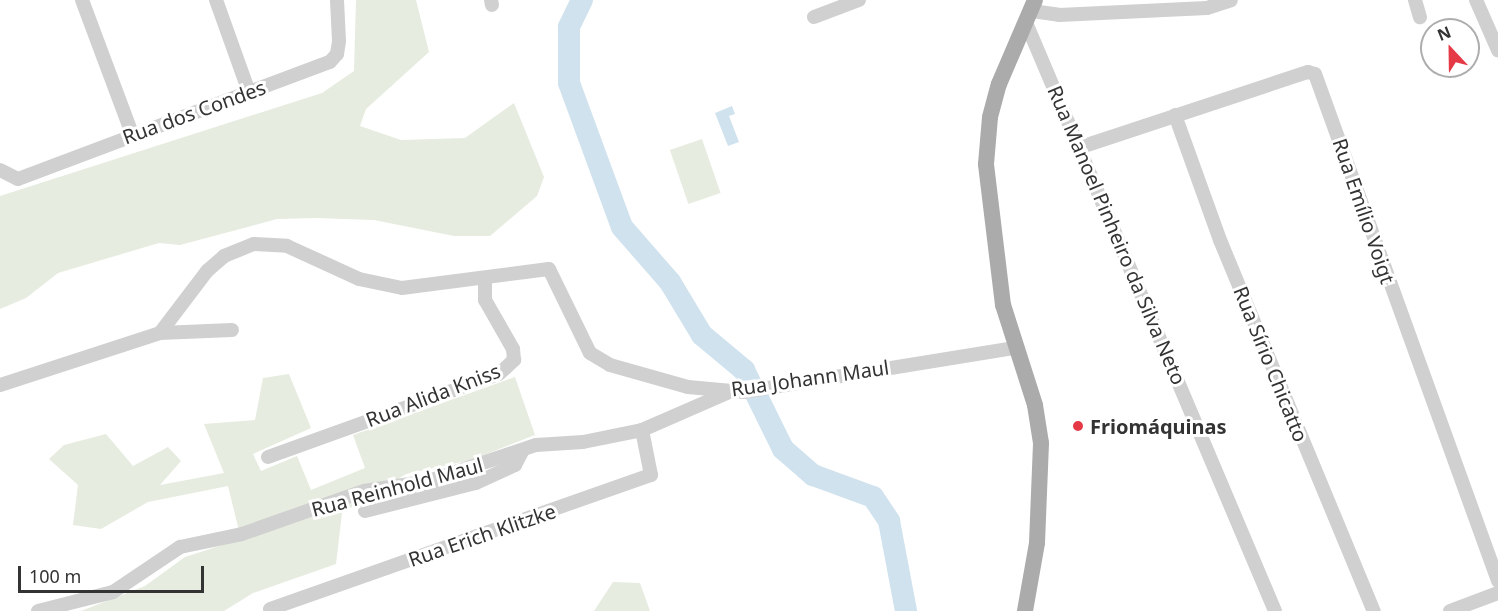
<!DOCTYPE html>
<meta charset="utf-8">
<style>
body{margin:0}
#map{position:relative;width:1498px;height:611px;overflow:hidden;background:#fff;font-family:"Noto Sans",sans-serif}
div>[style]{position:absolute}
.green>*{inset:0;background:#e6ecdf;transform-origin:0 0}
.water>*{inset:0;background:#cfe2ee}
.river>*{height:22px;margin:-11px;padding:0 11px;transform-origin:11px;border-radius:11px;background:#cfe2ee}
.minor>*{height:14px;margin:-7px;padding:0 7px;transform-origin:7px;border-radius:7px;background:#d0d0d0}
.major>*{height:16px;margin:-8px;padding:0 8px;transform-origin:8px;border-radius:8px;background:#ababab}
.dots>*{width:16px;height:16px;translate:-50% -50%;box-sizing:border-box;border:3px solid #fff;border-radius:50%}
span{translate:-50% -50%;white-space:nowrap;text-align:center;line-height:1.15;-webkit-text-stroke:6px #fff;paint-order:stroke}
.street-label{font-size:20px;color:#333}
.poi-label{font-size:20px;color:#333;font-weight:700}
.left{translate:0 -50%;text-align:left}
.north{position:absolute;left:1420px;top:18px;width:60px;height:60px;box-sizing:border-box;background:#fff;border:2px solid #adadad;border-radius:50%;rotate:338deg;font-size:16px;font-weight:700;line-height:24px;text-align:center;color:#333}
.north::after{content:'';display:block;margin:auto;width:21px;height:27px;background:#e63946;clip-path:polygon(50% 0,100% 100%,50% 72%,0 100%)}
.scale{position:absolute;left:18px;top:566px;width:186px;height:27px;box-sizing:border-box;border:3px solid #333;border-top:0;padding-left:8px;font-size:18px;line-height:21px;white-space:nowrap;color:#333;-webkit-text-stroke:4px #fff;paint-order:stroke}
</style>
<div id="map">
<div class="green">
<i style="clip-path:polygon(356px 0,416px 0,429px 52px,366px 109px,360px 126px,401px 140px,465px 138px,514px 103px,544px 177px,537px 196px,490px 236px,454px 236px,374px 220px,316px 218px,277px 219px,180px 245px,159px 243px,58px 273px,26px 298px,0 309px,0 196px,322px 93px,354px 71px)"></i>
<i style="left:702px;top:139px;width:57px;height:34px;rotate:71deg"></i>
<i style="clip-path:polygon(289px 374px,311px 428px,253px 454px,261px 471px,297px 456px,311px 490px,365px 468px,353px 435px,515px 377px,535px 435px,471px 460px,406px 474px,342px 513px,336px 564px,253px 593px,224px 611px,81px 611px,145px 586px,185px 557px,241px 539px,228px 486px,148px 502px,101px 529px,73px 525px,78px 485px,49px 459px,64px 445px,106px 434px,133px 466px,168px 447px,181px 461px,160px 485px,224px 473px,204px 424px,255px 420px,263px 378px)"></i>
<i style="clip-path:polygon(613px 582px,640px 583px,650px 611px,594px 611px)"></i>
</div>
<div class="water">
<i style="clip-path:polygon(732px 106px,735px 114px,729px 116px,739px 142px,728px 146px,715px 113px)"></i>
</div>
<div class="river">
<i style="left:582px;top:0;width:30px;rotate:116deg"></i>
<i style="left:569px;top:27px;width:56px;rotate:90deg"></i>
<i style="left:569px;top:83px;width:153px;rotate:69.8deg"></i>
<i style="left:622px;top:227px;width:73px;rotate:48.9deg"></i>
<i style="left:670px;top:282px;width:62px;rotate:58.9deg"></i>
<i style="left:702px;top:335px;width:55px;rotate:39.8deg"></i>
<i style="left:744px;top:370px;width:88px;rotate:63.7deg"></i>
<i style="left:783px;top:449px;width:40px;rotate:41deg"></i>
<i style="left:813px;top:475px;width:64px;rotate:20.1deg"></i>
<i style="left:873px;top:497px;width:29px;rotate:56deg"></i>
<i style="left:889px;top:521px;width:92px;rotate:79.3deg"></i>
</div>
<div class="minor">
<i style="left:82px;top:0;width:143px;rotate:69.5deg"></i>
<i style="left:216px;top:0;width:98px;rotate:70.3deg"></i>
<i style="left:491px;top:0;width:5px;rotate:79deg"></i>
<i style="left:1415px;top:0;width:18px;rotate:74deg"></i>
<i style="left:1476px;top:0;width:55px;rotate:66.3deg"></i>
<i style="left:1032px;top:11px;width:27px;rotate:8deg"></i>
<i style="left:1059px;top:15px;width:148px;rotate:-2.7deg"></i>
<i style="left:1207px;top:8px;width:25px;rotate:-18deg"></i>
<i style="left:814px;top:17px;width:48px;rotate:-20.7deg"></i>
<i style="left:1027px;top:25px;width:636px;rotate:67.06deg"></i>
<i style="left:1175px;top:115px;width:133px;rotate:70.2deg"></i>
<i style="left:1220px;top:240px;width:402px;rotate:67.5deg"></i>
<i style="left:1081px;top:147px;width:239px;rotate:-18.3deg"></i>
<i style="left:1308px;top:72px;width:7px;rotate:16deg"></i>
<i style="left:1315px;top:74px;width:539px;rotate:70.15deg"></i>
<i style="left:0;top:170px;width:20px;rotate:27deg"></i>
<i style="left:18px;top:179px;width:333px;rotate:-20.6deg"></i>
<i style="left:330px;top:62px;width:11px;rotate:-49deg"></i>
<i style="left:337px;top:54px;width:13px;rotate:-81deg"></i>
<i style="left:339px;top:41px;width:41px;rotate:-92.8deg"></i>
<i style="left:160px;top:333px;width:72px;rotate:-2.4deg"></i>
<i style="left:0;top:385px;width:168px;rotate:-18deg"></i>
<i style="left:160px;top:333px;width:78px;rotate:-52.8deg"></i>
<i style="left:207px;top:271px;width:23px;rotate:-41deg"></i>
<i style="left:224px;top:256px;width:32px;rotate:-22deg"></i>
<i style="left:254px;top:244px;width:33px;rotate:3deg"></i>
<i style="left:287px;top:246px;width:79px;rotate:24.6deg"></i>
<i style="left:359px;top:279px;width:44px;rotate:11.8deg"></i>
<i style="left:402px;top:288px;width:148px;rotate:-7.4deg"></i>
<i style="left:549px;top:269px;width:93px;rotate:64deg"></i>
<i style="left:590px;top:353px;width:23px;rotate:31deg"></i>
<i style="left:610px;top:365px;width:81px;rotate:15.8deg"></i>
<i style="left:688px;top:387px;width:55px;rotate:5.2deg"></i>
<i style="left:743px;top:392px;width:277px;rotate:-9.2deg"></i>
<i style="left:268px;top:457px;width:245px;rotate:-19.8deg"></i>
<i style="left:499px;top:374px;width:21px;rotate:-43deg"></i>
<i style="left:514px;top:360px;width:11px;rotate:-95deg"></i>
<i style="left:513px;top:349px;width:56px;rotate:-119.7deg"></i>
<i style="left:485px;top:300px;width:20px;rotate:-90deg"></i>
<i style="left:365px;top:511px;width:114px;rotate:-14.2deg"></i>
<i style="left:476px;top:483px;width:43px;rotate:-24.8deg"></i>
<i style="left:515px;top:465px;width:15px;rotate:-62deg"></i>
<i style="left:270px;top:609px;width:404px;rotate:-19.4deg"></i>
<i style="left:651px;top:475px;width:46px;rotate:-101.3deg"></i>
<i style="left:38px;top:611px;width:77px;rotate:-14.2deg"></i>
<i style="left:113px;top:592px;width:81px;rotate:-33.9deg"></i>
<i style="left:180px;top:547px;width:63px;rotate:-11.8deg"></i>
<i style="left:242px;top:534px;width:129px;rotate:-19.4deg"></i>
<i style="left:364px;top:491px;width:66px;rotate:-8.7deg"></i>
<i style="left:429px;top:481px;width:113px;rotate:-18.6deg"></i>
<i style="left:536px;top:445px;width:47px;rotate:-3.7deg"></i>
<i style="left:583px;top:442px;width:60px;rotate:-11.5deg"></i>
<i style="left:642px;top:430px;width:93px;rotate:-23.5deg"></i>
<i style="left:1450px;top:611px;width:51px;rotate:-20.6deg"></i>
</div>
<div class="major">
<i style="left:1025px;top:611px;width:69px;rotate:-80deg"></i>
<i style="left:1037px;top:543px;width:100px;rotate:-87.7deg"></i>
<i style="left:1041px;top:443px;width:38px;rotate:-99deg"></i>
<i style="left:1035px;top:405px;width:105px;rotate:-107.7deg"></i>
<i style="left:1003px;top:305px;width:142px;rotate:-96.9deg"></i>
<i style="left:986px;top:164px;width:47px;rotate:-85.1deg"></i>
<i style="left:990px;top:117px;width:34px;rotate:-75deg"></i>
<i style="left:999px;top:84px;width:91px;rotate:-66.8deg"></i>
</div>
<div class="dots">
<i style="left:1078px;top:426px;background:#e63946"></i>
</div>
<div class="street-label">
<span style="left:194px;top:112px;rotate:-20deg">Rua dos Condes</span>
<span style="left:1364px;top:211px;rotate:71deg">Rua Emílio Voigt</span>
<span style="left:1117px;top:235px;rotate:67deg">Rua Manoel Pinheiro da Silva Neto</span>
<span style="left:1271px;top:364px;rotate:68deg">Rua Sírio Chicatto</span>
<span style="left:810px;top:378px;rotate:-8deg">Rua Johann Maul</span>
<span style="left:433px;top:395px;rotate:-21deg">Rua Alida Kniss</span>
<span style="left:397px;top:487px;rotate:-15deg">Rua Reinhold Maul</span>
<span style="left:482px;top:535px;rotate:-19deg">Rua Erich Klitzke</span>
</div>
<div class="poi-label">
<span class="left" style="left:1090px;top:426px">Friomáquinas</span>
</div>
<div class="north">N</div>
<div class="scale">100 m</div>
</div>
